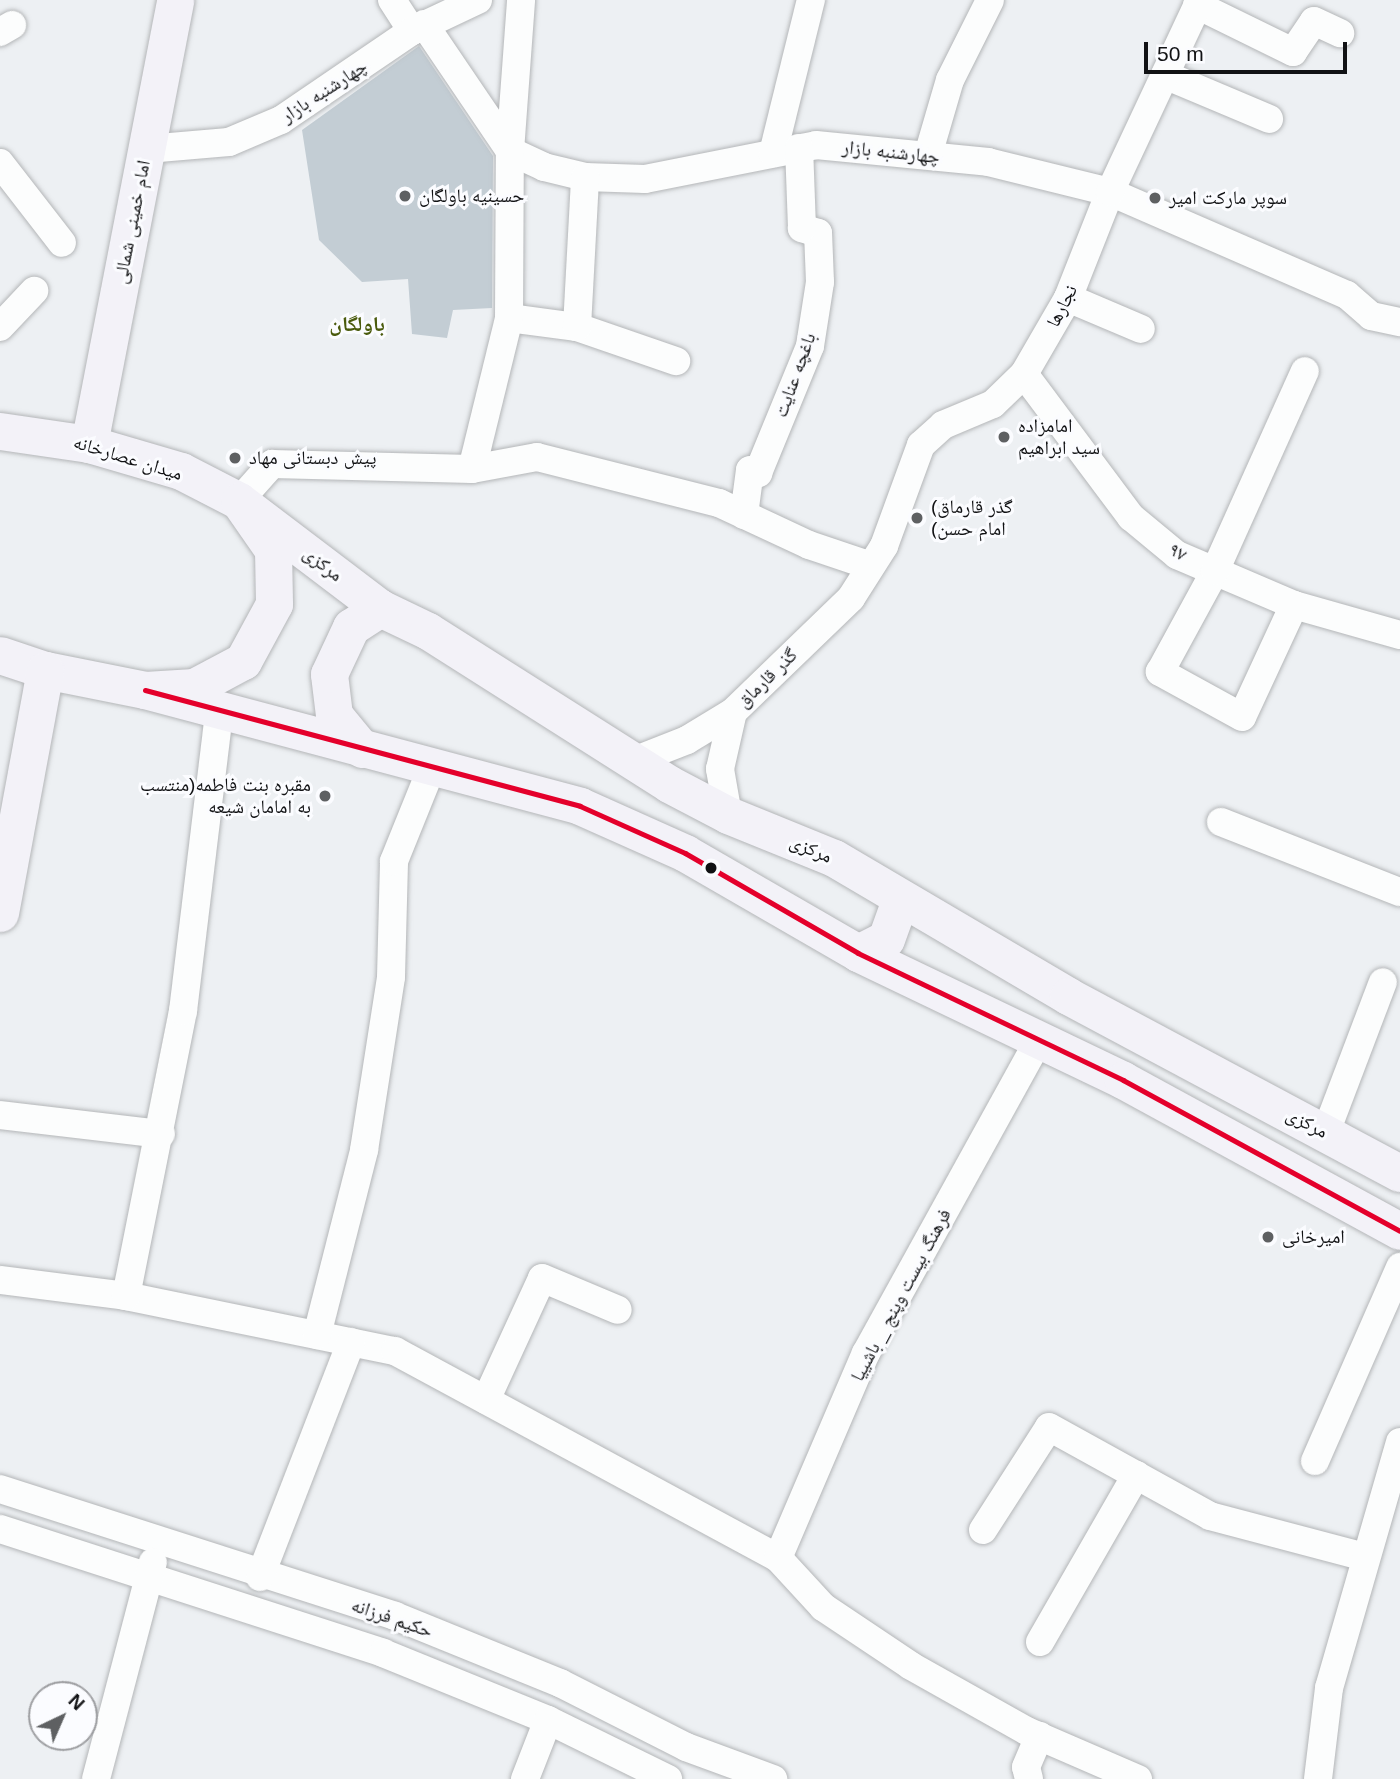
<!DOCTYPE html>
<meta charset="utf-8">
<style>
body{margin:0}
#map{position:relative;width:1400px;height:1779px;overflow:hidden;background:#edf0f3;font-family:Helvetica,"Noto Naskh Arabic",sans-serif}
div>[style]{position:absolute}
.building>*{inset:0;background:#c3cdd4}
.roads{filter:drop-shadow(0 0 2px #b4b6b8) drop-shadow(0 0 2px #b4b6b8)}
.minor>*{height:28px;margin:-14px;padding:0 14px;transform-origin:14px;border-radius:14px;background:#fcfdfd}
.major>*{height:37px;margin:-18.5px;padding:0 18.5px;transform-origin:18.5px;border-radius:18.5px;background:#f3f2f8}
.bus-1>*{height:5px;margin:-2.5px;padding:0 2.5px;transform-origin:2.5px;border-radius:2.5px;background:#e4002b}
.dots>*{width:19px;height:19px;translate:-50% -50%;box-sizing:border-box;border:4px solid #fbfcff;border-radius:50%}
span{translate:-50% -50%;white-space:nowrap;text-align:center;line-height:1.15;-webkit-text-stroke:6px #fbfcff;paint-order:stroke}
.street-label{font-size:19px;color:#111214}
.poi-label{font-size:19px;color:#111214}
.left{translate:0 -50%;text-align:left}
.right{translate:-100% -50%;text-align:right}
.neighbourhood-label{font-size:21px;color:#4a5b0d;font-weight:700}
.north{position:absolute;left:28px;top:1681px;width:70px;height:70px;box-sizing:border-box;background:#fbfcff;border:2px solid #9d9ea1;border-radius:50%;rotate:44deg;font-size:19px;font-weight:700;line-height:28px;text-align:center;color:#111214}
.north::after{content:'';display:block;margin:auto;width:24px;height:32px;background:#5e6062;clip-path:polygon(50% 0,100% 100%,50% 72%,0 100%)}
.scale{position:absolute;left:1144px;top:42px;width:203px;height:32px;box-sizing:border-box;border:4px solid #111214;border-top:0;padding-left:9px;font-size:21px;line-height:24px;white-space:nowrap;color:#111214;-webkit-text-stroke:5px #fbfcff;paint-order:stroke}
</style>
<div id="map">
<div class="building">
<i style="clip-path:polygon(419px 46px,493px 156px,492px 308px,453px 310px,447px 338px,412px 334px,408px 279px,362px 282px,319px 240px,302px 130px)"></i>
</div>
<div class="roads">
<div class="minor">
<i style="left:392px;top:0;width:37px;rotate:57deg"></i>
<i style="left:1197px;top:5px;width:107px;rotate:26.1deg"></i>
<i style="left:1293px;top:52px;width:37px;rotate:-56deg"></i>
<i style="left:1314px;top:21px;width:29px;rotate:25deg"></i>
<i style="left:424px;top:24px;width:153px;rotate:55.9deg"></i>
<i style="left:510px;top:151px;width:38px;rotate:25deg"></i>
<i style="left:544px;top:167px;width:42px;rotate:13.7deg"></i>
<i style="left:585px;top:177px;width:60px;rotate:1.9deg"></i>
<i style="left:645px;top:179px;width:174px;rotate:-11.2deg"></i>
<i style="left:816px;top:145px;width:173px;rotate:5.6deg"></i>
<i style="left:988px;top:162px;width:126px;rotate:13.8deg"></i>
<i style="left:1110px;top:192px;width:258px;rotate:23.5deg"></i>
<i style="left:1347px;top:295px;width:32px;rotate:41deg"></i>
<i style="left:1371px;top:316px;width:30px;rotate:12deg"></i>
<i style="left:0;top:32px;width:14px;rotate:-30deg"></i>
<i style="left:1165px;top:75px;width:113px;rotate:22.9deg"></i>
<i style="left:147px;top:149px;width:82px;rotate:-4.9deg"></i>
<i style="left:229px;top:142px;width:56px;rotate:-22.9deg"></i>
<i style="left:281px;top:120px;width:158px;rotate:-34.2deg"></i>
<i style="left:412px;top:31px;width:73px;rotate:-25.2deg"></i>
<i style="left:773px;top:153px;width:158px;rotate:-76.1deg"></i>
<i style="left:928px;top:155px;width:78px;rotate:-73.7deg"></i>
<i style="left:950px;top:80px;width:89px;rotate:-63.4deg"></i>
<i style="left:0;top:163px;width:101px;rotate:52.2deg"></i>
<i style="left:1068px;top:298px;width:79px;rotate:23deg"></i>
<i style="left:509px;top:318px;width:69px;rotate:7.5deg"></i>
<i style="left:577px;top:327px;width:105px;rotate:19deg"></i>
<i style="left:0;top:327px;width:50px;rotate:-46.6deg"></i>
<i style="left:577px;top:327px;width:150px;rotate:-86.9deg"></i>
<i style="left:1024px;top:374px;width:179px;rotate:53.2deg"></i>
<i style="left:1131px;top:517px;width:60px;rotate:39.6deg"></i>
<i style="left:1177px;top:555px;width:127px;rotate:23.1deg"></i>
<i style="left:1294px;top:605px;width:110px;rotate:15.8deg"></i>
<i style="left:472px;top:469px;width:155px;rotate:-76.2deg"></i>
<i style="left:509px;top:318px;width:167px;rotate:-89.7deg"></i>
<i style="left:510px;top:151px;width:151px;rotate:-85.8deg"></i>
<i style="left:239px;top:501px;width:50px;rotate:-48.3deg"></i>
<i style="left:272px;top:464px;width:200px;rotate:1.4deg"></i>
<i style="left:472px;top:469px;width:66px;rotate:-10.5deg"></i>
<i style="left:537px;top:457px;width:188px;rotate:14.2deg"></i>
<i style="left:719px;top:503px;width:99px;rotate:25deg"></i>
<i style="left:809px;top:545px;width:65px;rotate:18.7deg"></i>
<i style="left:744px;top:515px;width:45px;rotate:-82.4deg"></i>
<i style="left:750px;top:470px;width:9px;rotate:21deg"></i>
<i style="left:758px;top:473px;width:137px;rotate:-67.7deg"></i>
<i style="left:810px;top:346px;width:65px;rotate:-81.1deg"></i>
<i style="left:820px;top:282px;width:49px;rotate:-92.3deg"></i>
<i style="left:818px;top:233px;width:17px;rotate:-163deg"></i>
<i style="left:802px;top:228px;width:80px;rotate:-92.1deg"></i>
<i style="left:1294px;top:605px;width:123px;rotate:114.9deg"></i>
<i style="left:1242px;top:717px;width:94px;rotate:-151.2deg"></i>
<i style="left:1160px;top:672px;width:115px;rotate:-61.4deg"></i>
<i style="left:1215px;top:571px;width:219px;rotate:-65.8deg"></i>
<i style="left:631px;top:762px;width:60px;rotate:-21.4deg"></i>
<i style="left:687px;top:740px;width:54px;rotate:-31.3deg"></i>
<i style="left:733px;top:712px;width:164px;rotate:-44deg"></i>
<i style="left:851px;top:598px;width:62px;rotate:-57.6deg"></i>
<i style="left:884px;top:546px;width:108px;rotate:-69.9deg"></i>
<i style="left:921px;top:445px;width:30px;rotate:-42deg"></i>
<i style="left:943px;top:425px;width:54px;rotate:-22.8deg"></i>
<i style="left:993px;top:404px;width:43px;rotate:-44.1deg"></i>
<i style="left:1024px;top:374px;width:88px;rotate:-59.9deg"></i>
<i style="left:1068px;top:298px;width:114px;rotate:-68.4deg"></i>
<i style="left:1110px;top:192px;width:212px;rotate:-64.9deg"></i>
<i style="left:728px;top:815px;width:47px;rotate:-99.9deg"></i>
<i style="left:720px;top:769px;width:58px;rotate:-77.2deg"></i>
<i style="left:1221px;top:822px;width:192px;rotate:21.4deg"></i>
<i style="left:0;top:1115px;width:162px;rotate:6.7deg"></i>
<i style="left:1326px;top:1132px;width:160px;rotate:-69.2deg"></i>
<i style="left:0;top:1280px;width:127px;rotate:7.2deg"></i>
<i style="left:126px;top:1296px;width:275px;rotate:11.6deg"></i>
<i style="left:395px;top:1351px;width:435px;rotate:28.4deg"></i>
<i style="left:778px;top:1558px;width:67px;rotate:47.4deg"></i>
<i style="left:823px;top:1607px;width:106px;rotate:33.8deg"></i>
<i style="left:911px;top:1666px;width:133px;rotate:29.3deg"></i>
<i style="left:1027px;top:1731px;width:121px;rotate:23.4deg"></i>
<i style="left:126px;top:1296px;width:291px;rotate:-78.7deg"></i>
<i style="left:183px;top:1011px;width:301px;rotate:-83.1deg"></i>
<i style="left:317px;top:1335px;width:191px;rotate:-75.7deg"></i>
<i style="left:364px;top:1150px;width:175px;rotate:-81.1deg"></i>
<i style="left:391px;top:977px;width:116px;rotate:-88.5deg"></i>
<i style="left:394px;top:861px;width:101px;rotate:-68deg"></i>
<i style="left:486px;top:1400px;width:134px;rotate:-65.3deg"></i>
<i style="left:542px;top:1278px;width:82px;rotate:22.8deg"></i>
<i style="left:1315px;top:1461px;width:212px;rotate:-66.3deg"></i>
<i style="left:0;top:1489px;width:415px;rotate:17.8deg"></i>
<i style="left:395px;top:1616px;width:178px;rotate:22.1deg"></i>
<i style="left:560px;top:1683px;width:141px;rotate:26.9deg"></i>
<i style="left:686px;top:1747px;width:93px;rotate:20.2deg"></i>
<i style="left:0;top:1529px;width:403px;rotate:17.9deg"></i>
<i style="left:383px;top:1653px;width:178px;rotate:22.1deg"></i>
<i style="left:548px;top:1720px;width:134px;rotate:26.2deg"></i>
<i style="left:983px;top:1530px;width:122px;rotate:-57.3deg"></i>
<i style="left:1049px;top:1427px;width:184px;rotate:28.9deg"></i>
<i style="left:1210px;top:1516px;width:160px;rotate:14.8deg"></i>
<i style="left:778px;top:1558px;width:223px;rotate:-66.8deg"></i>
<i style="left:866px;top:1353px;width:359px;rotate:-61.1deg"></i>
<i style="left:260px;top:1577px;width:252px;rotate:-68.8deg"></i>
<i style="left:1040px;top:1642px;width:193px;rotate:-60.1deg"></i>
<i style="left:96px;top:1779px;width:224px;rotate:-75.3deg"></i>
<i style="left:525px;top:1779px;width:63px;rotate:-68.7deg"></i>
<i style="left:1029px;top:1779px;width:12px;rotate:-104deg"></i>
<i style="left:1026px;top:1767px;width:34px;rotate:-67deg"></i>
<i style="left:1318px;top:1779px;width:92px;rotate:-83.1deg"></i>
<i style="left:1329px;top:1688px;width:256px;rotate:-73.9deg"></i>
</div>
<div class="major">
<i style="left:0;top:431px;width:90px;rotate:8.3deg"></i>
<i style="left:89px;top:444px;width:96px;rotate:16.4deg"></i>
<i style="left:181px;top:471px;width:65px;rotate:27.3deg"></i>
<i style="left:239px;top:501px;width:60px;rotate:55.2deg"></i>
<i style="left:273px;top:550px;width:54px;rotate:88.9deg"></i>
<i style="left:274px;top:604px;width:65px;rotate:118.5deg"></i>
<i style="left:243px;top:661px;width:55px;rotate:152deg"></i>
<i style="left:194px;top:687px;width:49px;rotate:176.5deg"></i>
<i style="left:145px;top:690px;width:102px;rotate:-168.7deg"></i>
<i style="left:45px;top:670px;width:47px;rotate:-161.6deg"></i>
<i style="left:89px;top:444px;width:452px;rotate:-79deg"></i>
<i style="left:239px;top:501px;width:177px;rotate:37.2deg"></i>
<i style="left:380px;top:608px;width:53px;rotate:25.6deg"></i>
<i style="left:428px;top:631px;width:285px;rotate:32.4deg"></i>
<i style="left:669px;top:784px;width:67px;rotate:27.7deg"></i>
<i style="left:728px;top:815px;width:114px;rotate:22.1deg"></i>
<i style="left:834px;top:858px;width:272px;rotate:30.5deg"></i>
<i style="left:1068px;top:996px;width:376px;rotate:28.1deg"></i>
<i style="left:145px;top:690px;width:450px;rotate:14.9deg"></i>
<i style="left:580px;top:806px;width:115px;rotate:24.1deg"></i>
<i style="left:685px;top:853px;width:200px;rotate:30deg"></i>
<i style="left:858px;top:953px;width:294px;rotate:25.6deg"></i>
<i style="left:1123px;top:1080px;width:315px;rotate:28.6deg"></i>
<i style="left:362px;top:749px;width:44px;rotate:-129.5deg"></i>
<i style="left:334px;top:715px;width:41px;rotate:-97deg"></i>
<i style="left:329px;top:674px;width:52px;rotate:-64.9deg"></i>
<i style="left:351px;top:627px;width:35px;rotate:-33deg"></i>
<i style="left:0;top:913px;width:247px;rotate:-79.5deg"></i>
<i style="left:858px;top:953px;width:31px;rotate:-27deg"></i>
<i style="left:886px;top:939px;width:41px;rotate:-70.3deg"></i>
</div>
</div>
<div class="bus-1">
<i style="left:145px;top:690px;width:450px;rotate:14.9deg"></i>
<i style="left:580px;top:806px;width:115px;rotate:24.1deg"></i>
<i style="left:685px;top:853px;width:200px;rotate:30deg"></i>
<i style="left:858px;top:953px;width:294px;rotate:25.6deg"></i>
<i style="left:1123px;top:1080px;width:315px;rotate:28.6deg"></i>
</div>
<div class="dots">
<i style="left:405px;top:196px;background:#5e6062"></i>
<i style="left:1155px;top:198px;background:#5e6062"></i>
<i style="left:1004px;top:437px;background:#5e6062"></i>
<i style="left:235px;top:458px;background:#5e6062"></i>
<i style="left:917px;top:518px;background:#5e6062"></i>
<i style="left:325px;top:796px;background:#5e6062"></i>
<i style="left:711px;top:868px;background:#111214"></i>
<i style="left:1268px;top:1237px;background:#5e6062"></i>
</div>
<div class="street-label">
<span style="left:324px;top:91px;rotate:-33deg">چهارشنبه بازار</span>
<span style="left:891px;top:152px;rotate:6deg">چهارشنبه بازار</span>
<span style="left:132px;top:222px;rotate:-79deg">امام خمینی شمالی</span>
<span style="left:1062px;top:306px;rotate:-63deg">نجارها</span>
<span style="left:795px;top:375px;rotate:-70deg">باغچه عنایت</span>
<span style="left:128px;top:458px;rotate:17deg">میدان عصارخانه</span>
<span style="left:1178px;top:552px;rotate:32deg">۹۷</span>
<span style="left:323px;top:564px;rotate:38deg">مرکزی</span>
<span style="left:767px;top:678px;rotate:-44deg">گذر قارماق</span>
<span style="left:811px;top:849px;rotate:23deg">مرکزی</span>
<span style="left:1307px;top:1123px;rotate:27deg">مرکزی</span>
<span style="left:901px;top:1295px;rotate:-62deg">فرهنگ بیست وپنج _ باشییا</span>
<span style="left:392px;top:1618px;rotate:19deg">حکیم فرزانه</span>
</div>
<div class="poi-label">
<span class="left" style="left:419px;top:196px">حسینیه باولگان</span>
<span class="left" style="left:1169px;top:198px">سوپر مارکت امیر</span>
<span class="left" style="left:1018px;top:437px">امامزاده<br>سید ابراهیم</span>
<span class="left" style="left:249px;top:458px">پیش دبستانی مهاد</span>
<span class="left" style="left:931px;top:518px">(گذر قارماق<br>(امام حسن</span>
<span class="right" style="left:311px;top:796px">مقبره بنت فاطمه(منتسب<br>به امامان شیعه</span>
<span class="left" style="left:1282px;top:1237px">امیرخانی</span>
</div>
<div class="neighbourhood-label">
<span style="left:357px;top:324px">باولگان</span>
</div>
<div class="north">N</div>
<div class="scale">50 m</div>
</div>
